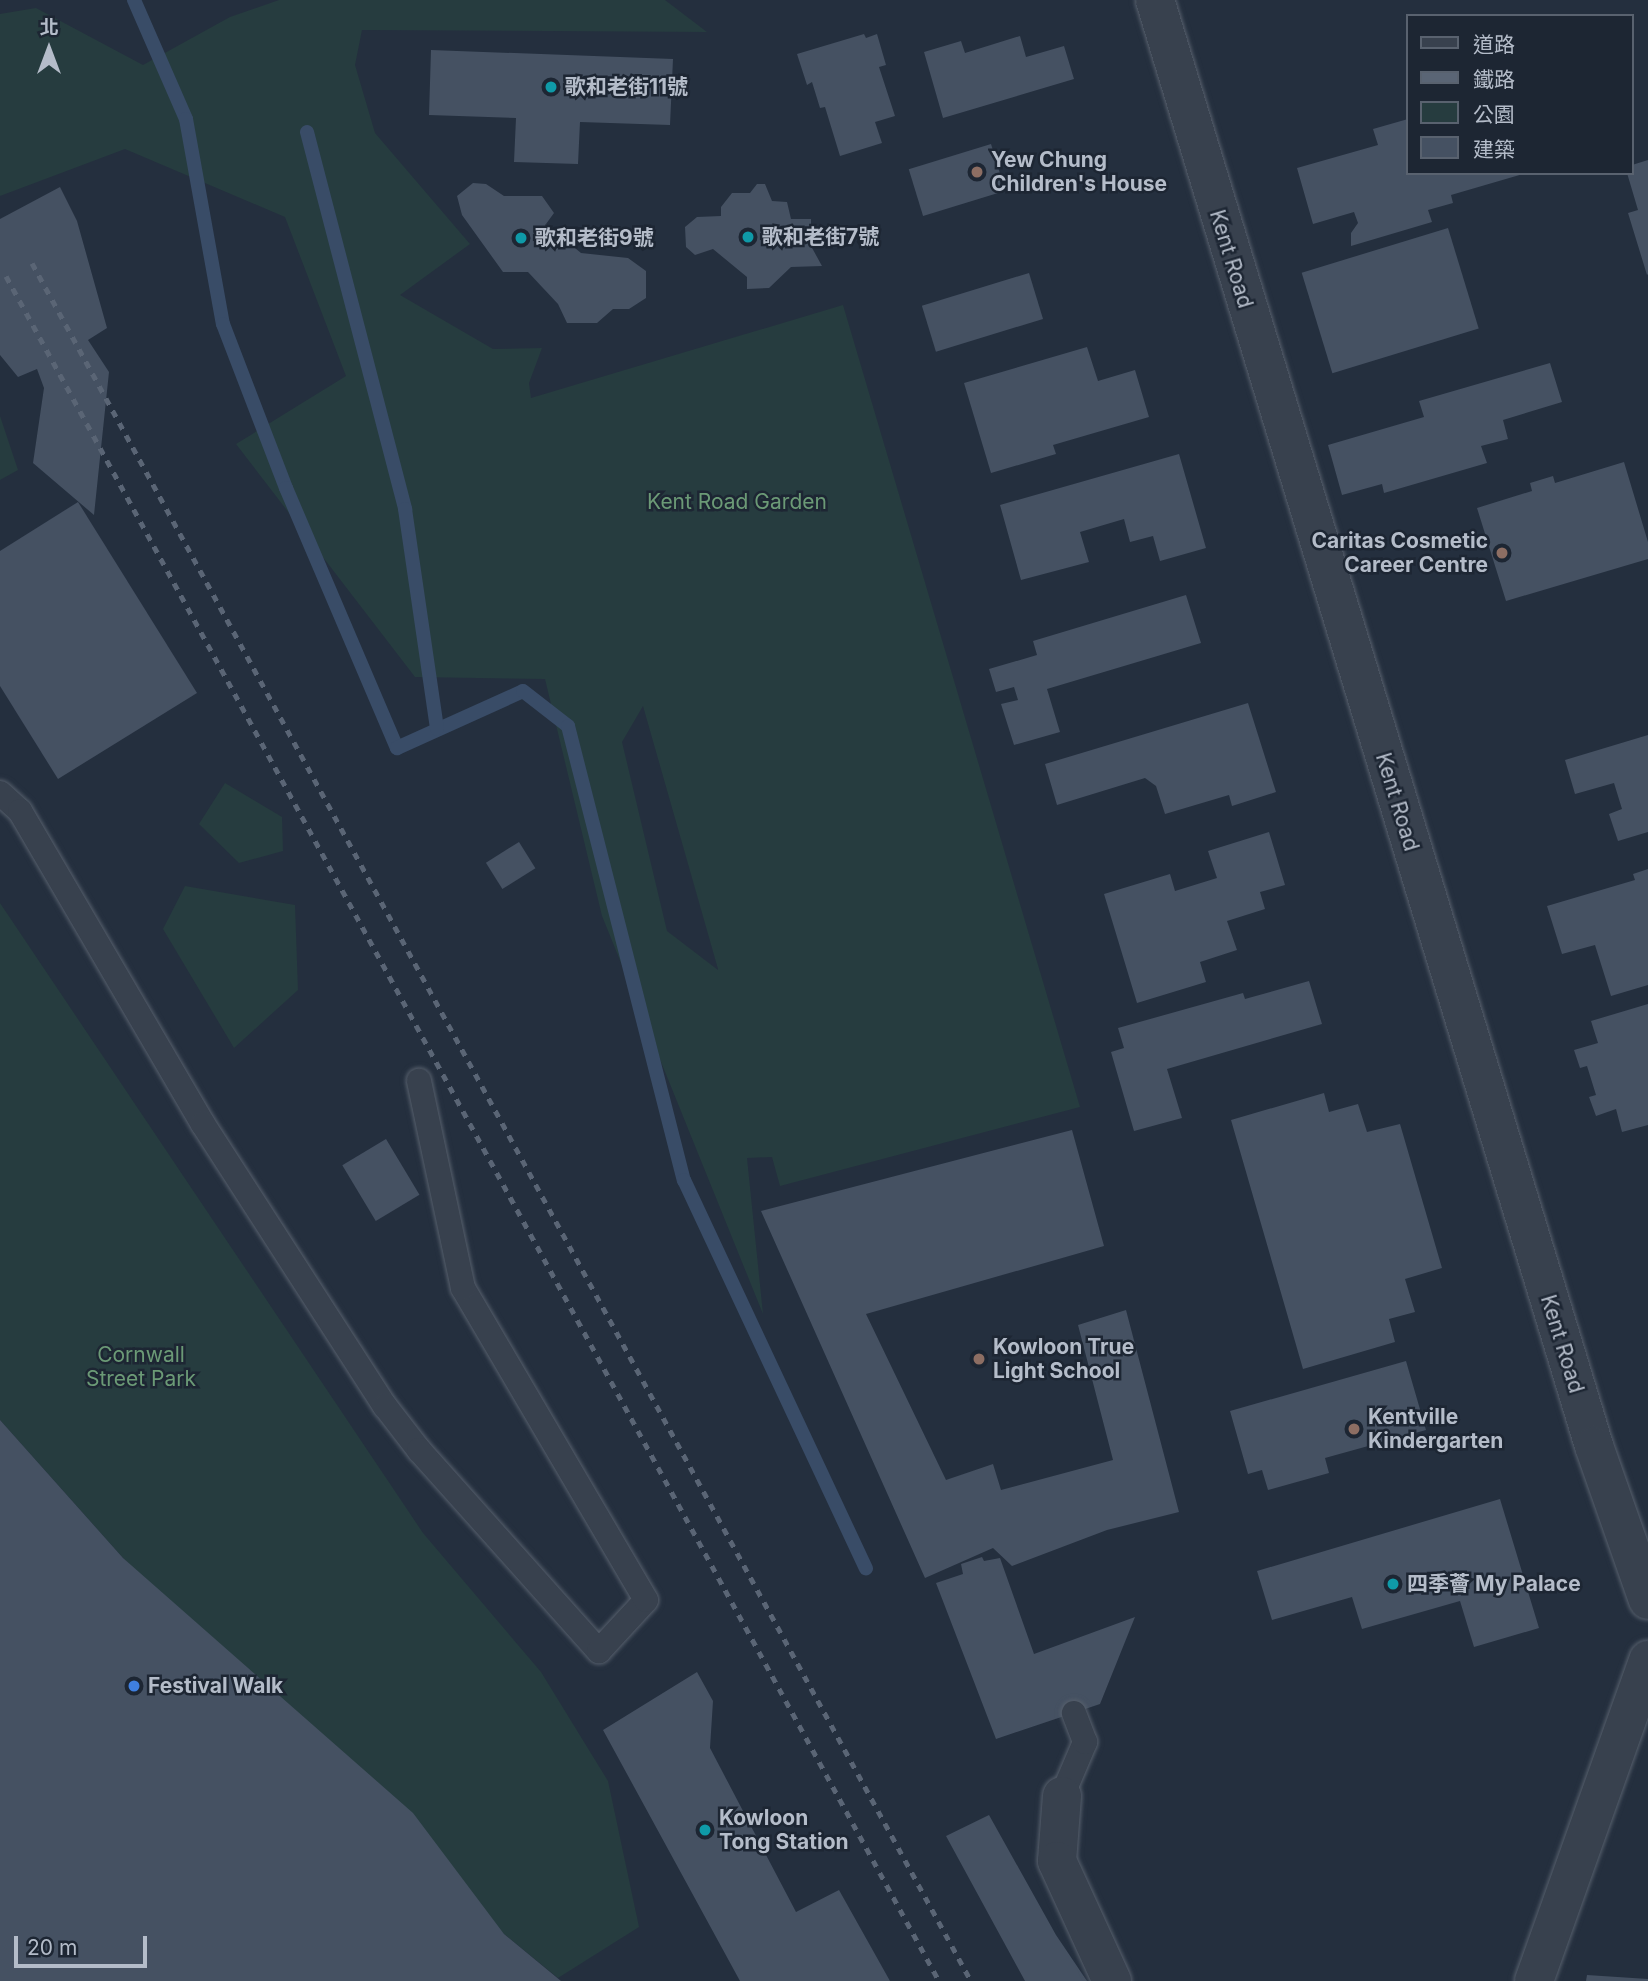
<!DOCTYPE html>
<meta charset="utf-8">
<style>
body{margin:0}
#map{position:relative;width:1648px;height:1981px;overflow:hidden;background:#242f3e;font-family:Inter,"Noto Sans TC",sans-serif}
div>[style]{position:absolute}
.green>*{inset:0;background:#263c3f}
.stream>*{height:14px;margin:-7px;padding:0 7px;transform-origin:7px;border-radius:7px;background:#394c67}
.building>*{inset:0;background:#455162;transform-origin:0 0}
.roads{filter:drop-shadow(0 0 2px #565f6c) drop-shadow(0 0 2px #565f6c)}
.lane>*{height:24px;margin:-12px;padding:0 12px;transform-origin:12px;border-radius:12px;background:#38414e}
.street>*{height:38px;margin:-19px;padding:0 19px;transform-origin:19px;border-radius:19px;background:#38414e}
.rail>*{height:5px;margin-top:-2.5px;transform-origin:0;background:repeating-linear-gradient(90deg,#5a6575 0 7px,transparent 0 14px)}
.dots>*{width:19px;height:19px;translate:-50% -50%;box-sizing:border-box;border:4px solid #1d2633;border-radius:50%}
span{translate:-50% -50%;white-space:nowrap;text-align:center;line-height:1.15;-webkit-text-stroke:5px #1d2633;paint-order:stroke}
.poi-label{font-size:21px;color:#b4bcc9;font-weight:700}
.left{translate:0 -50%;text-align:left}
.right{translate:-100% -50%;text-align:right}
.street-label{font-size:21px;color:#b4bcc9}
.park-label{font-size:21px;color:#6b9a76}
.legend{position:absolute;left:1406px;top:14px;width:228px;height:161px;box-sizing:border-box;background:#1d2633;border:2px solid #59626f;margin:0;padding:9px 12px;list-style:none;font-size:21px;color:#b4bcc9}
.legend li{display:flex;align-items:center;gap:14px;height:35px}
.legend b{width:35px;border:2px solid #59626f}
.north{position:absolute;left:14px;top:14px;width:70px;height:70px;-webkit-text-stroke:5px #1d2633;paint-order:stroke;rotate:0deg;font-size:19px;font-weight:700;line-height:28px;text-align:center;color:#b4bcc9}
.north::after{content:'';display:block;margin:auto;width:24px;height:32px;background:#b4bcc9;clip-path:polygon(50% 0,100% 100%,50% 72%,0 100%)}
.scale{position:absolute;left:14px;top:1936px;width:133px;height:32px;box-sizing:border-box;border:4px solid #b4bcc9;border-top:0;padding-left:9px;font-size:21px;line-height:24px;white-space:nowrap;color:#b4bcc9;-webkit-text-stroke:5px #1d2633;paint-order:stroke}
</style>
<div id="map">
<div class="green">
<i style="clip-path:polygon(evenodd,279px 0,665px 0,707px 32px,362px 30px,355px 65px,375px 133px,470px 244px,400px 295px,493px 349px,542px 348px,529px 383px,531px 398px,843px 305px,1080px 1107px,780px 1186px,772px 1157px,747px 1158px,763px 1314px,602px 916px,545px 679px,415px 677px,236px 444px,346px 376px,285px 217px,125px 149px,0 196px,0 14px,36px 8px,143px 65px,230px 17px,279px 0,643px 706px,718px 969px,718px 970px,667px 931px,622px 742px,643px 706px)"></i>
<i style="clip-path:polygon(0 416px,18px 470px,0 480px)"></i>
<i style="clip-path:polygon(225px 783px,282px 817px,283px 851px,239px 863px,199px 824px)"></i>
<i style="clip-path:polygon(185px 886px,295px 905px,298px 990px,234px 1048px,163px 929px)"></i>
<i style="clip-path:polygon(0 903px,423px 1533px,541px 1672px,608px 1781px,639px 1927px,558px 1978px,504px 1934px,123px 1558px,0 1420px)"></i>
</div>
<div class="stream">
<i style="left:134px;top:0;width:130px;rotate:66.4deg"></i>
<i style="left:186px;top:119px;width:208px;rotate:79.8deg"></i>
<i style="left:223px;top:324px;width:176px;rotate:69deg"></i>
<i style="left:286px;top:488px;width:283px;rotate:66.9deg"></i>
<i style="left:397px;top:748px;width:138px;rotate:-24.3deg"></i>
<i style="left:523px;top:691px;width:57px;rotate:37.9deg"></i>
<i style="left:568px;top:726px;width:469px;rotate:75.7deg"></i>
<i style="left:684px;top:1180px;width:429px;rotate:64.9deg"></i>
<i style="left:307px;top:132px;width:390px;rotate:75.4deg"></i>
<i style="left:405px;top:509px;width:222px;rotate:81.7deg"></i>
</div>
<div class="building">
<i style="clip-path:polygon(864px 34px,866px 38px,877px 34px,886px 65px,879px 67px,895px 116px,875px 122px,882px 143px,840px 156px,825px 107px,820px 108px,812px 82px,807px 85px,797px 54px)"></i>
<i style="clip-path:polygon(1020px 36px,1026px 57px,1064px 46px,1074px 79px,943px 118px,924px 52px,961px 41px,965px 53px)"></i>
<i style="clip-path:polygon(431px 50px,673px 59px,670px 125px,580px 122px,578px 164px,514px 162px,516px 118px,429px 115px)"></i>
<i style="clip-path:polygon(1408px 119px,1408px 173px,1523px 174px,1451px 195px,1453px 203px,1428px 210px,1432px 222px,1351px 246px,1351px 233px,1358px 223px,1354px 212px,1313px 224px,1297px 168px,1378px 145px,1373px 129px)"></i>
<i style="left:991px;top:144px;width:49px;height:86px;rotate:73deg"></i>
<i style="clip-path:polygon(1648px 160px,1648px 274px,1647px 275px,1628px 213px,1638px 210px,1627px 173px,1632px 173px,1632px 165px)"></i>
<i style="clip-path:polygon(473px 183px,486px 184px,504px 196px,542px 196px,554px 213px,546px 224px,581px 253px,628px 258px,646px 271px,646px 298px,629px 309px,613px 309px,597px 323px,567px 323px,558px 304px,528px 272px,503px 272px,462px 215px,457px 196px)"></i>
<i style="clip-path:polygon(757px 184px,765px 184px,772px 201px,787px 202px,791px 219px,811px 219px,811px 246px,822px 266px,791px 267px,769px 288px,747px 289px,747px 277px,713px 249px,695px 255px,686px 247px,685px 227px,697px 217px,721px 216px,721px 207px,732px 193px,750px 193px)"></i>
<i style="clip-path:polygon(60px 187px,77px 221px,107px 328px,88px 340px,109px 372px,94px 515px,33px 463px,44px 388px,37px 369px,18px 377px,0 355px,0 219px)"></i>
<i style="left:1448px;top:228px;width:105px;height:153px;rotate:73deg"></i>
<i style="left:1029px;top:273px;width:48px;height:112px;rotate:73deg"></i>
<i style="clip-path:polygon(1087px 347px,1098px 381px,1135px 370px,1149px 417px,1053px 445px,1056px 454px,991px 473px,964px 383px)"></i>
<i style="clip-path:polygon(1550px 363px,1562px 402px,1503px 420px,1508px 439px,1481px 446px,1487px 463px,1384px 493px,1382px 484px,1342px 495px,1328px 445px,1424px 417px,1419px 401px)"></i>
<i style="clip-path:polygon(1179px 454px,1206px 548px,1160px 561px,1153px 536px,1130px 542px,1124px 519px,1080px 532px,1089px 562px,1021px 580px,1000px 505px)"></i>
<i style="clip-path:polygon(1624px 462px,1648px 542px,1648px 559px,1506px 601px,1477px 508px,1532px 491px,1530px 483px,1553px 476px,1555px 483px)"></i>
<i style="clip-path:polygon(78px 502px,197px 693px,58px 779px,0 686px,0 551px)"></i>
<i style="clip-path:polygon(1186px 595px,1201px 643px,1047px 689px,1060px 732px,1014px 745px,1001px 704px,1018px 700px,1014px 687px,996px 692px,989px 669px,1037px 655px,1033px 641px)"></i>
<i style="clip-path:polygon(1248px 703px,1276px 792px,1232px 806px,1229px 795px,1165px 814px,1156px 786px,1145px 778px,1057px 805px,1045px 764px)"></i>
<i style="clip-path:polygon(1648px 735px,1648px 832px,1618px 841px,1609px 814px,1622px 809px,1614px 783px,1575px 794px,1565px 760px)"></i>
<i style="clip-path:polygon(1269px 832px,1285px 885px,1260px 892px,1265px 909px,1227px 921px,1237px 950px,1200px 962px,1206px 982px,1137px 1003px,1104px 894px,1170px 874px,1175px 891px,1217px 878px,1208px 851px)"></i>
<i style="left:519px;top:842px;width:31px;height:39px;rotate:58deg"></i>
<i style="clip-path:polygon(1648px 869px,1648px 985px,1611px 996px,1595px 945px,1562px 954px,1547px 906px,1635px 880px,1633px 874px)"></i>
<i style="clip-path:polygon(1309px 981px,1322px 1024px,1167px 1069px,1182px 1118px,1134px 1131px,1111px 1052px,1124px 1048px,1118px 1028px,1243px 993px,1245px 999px)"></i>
<i style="clip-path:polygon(1648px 1004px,1648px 1125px,1622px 1132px,1616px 1109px,1596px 1116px,1589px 1097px,1596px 1095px,1587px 1066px,1580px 1068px,1574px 1050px,1598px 1043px,1591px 1021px)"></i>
<i style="clip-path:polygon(1324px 1093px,1329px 1112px,1358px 1104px,1367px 1132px,1400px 1124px,1442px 1268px,1405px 1279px,1415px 1312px,1389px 1319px,1395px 1342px,1303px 1369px,1231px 1120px)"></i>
<i style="clip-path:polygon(1072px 1130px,1104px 1246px,866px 1314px,946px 1480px,993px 1464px,1001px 1490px,1113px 1460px,1078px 1325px,1126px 1310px,1179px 1512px,1107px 1530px,1012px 1566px,993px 1548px,925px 1578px,761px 1211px)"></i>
<i style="left:386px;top:1139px;width:65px;height:51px;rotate:59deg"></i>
<i style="clip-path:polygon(1406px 1361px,1426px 1430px,1325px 1458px,1329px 1473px,1268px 1490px,1262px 1470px,1248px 1474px,1230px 1411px)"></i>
<i style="clip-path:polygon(0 1420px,123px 1558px,413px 1813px,504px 1934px,561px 1981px,0 1981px)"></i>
<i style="clip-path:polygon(1500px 1499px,1539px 1628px,1474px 1647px,1460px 1601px,1362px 1629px,1352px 1597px,1272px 1620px,1257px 1571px)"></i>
<i style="clip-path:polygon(982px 1557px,984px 1561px,1000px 1558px,1034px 1654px,1135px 1617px,1100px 1704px,996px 1739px,936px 1583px,963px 1574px,961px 1564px)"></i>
<i style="clip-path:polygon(697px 1672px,713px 1701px,710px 1748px,796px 1912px,839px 1890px,890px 1981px,740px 1981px,603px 1730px)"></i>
<i style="clip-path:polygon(989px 1815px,1056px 1935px,1087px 1981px,1025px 1981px,946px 1836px)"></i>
<i style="clip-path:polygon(1587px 1975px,1648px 1979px,1648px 1981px,1586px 1981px)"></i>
</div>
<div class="roads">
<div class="lane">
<i style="left:0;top:793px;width:27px;rotate:42deg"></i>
<i style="left:20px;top:811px;width:363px;rotate:59.7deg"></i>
<i style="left:203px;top:1124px;width:336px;rotate:57.2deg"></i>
<i style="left:385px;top:1406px;width:56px;rotate:52.3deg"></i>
<i style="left:419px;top:1450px;width:270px;rotate:48.2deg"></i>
<i style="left:599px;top:1651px;width:69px;rotate:-47.3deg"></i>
<i style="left:646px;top:1600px;width:362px;rotate:-120.4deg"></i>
<i style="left:463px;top:1288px;width:212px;rotate:-102deg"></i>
<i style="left:1062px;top:1796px;width:59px;rotate:-66.9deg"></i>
<i style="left:1085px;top:1742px;width:31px;rotate:-111deg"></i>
</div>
<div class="street">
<i style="left:1155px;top:0;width:1511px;rotate:73.11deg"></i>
<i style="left:1594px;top:1446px;width:163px;rotate:70.7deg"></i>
<i style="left:1062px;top:1796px;width:65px;rotate:94.4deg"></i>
<i style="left:1057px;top:1861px;width:132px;rotate:65.4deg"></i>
<i style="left:1534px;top:1981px;width:341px;rotate:-70.4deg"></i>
</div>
</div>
<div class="rail">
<i style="left:32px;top:263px;width:1958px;rotate:61.34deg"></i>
<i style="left:6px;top:276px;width:1944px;rotate:61.31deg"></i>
</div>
<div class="dots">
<i style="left:551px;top:87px;background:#0f9aa8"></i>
<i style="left:977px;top:172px;background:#8d6e63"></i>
<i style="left:748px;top:237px;background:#0f9aa8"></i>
<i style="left:521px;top:238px;background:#0f9aa8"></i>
<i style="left:1502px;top:553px;background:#8d6e63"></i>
<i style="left:979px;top:1359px;background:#8d6e63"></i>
<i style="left:1354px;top:1429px;background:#8d6e63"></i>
<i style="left:1393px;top:1584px;background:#0f9aa8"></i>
<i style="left:134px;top:1686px;background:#3f7fe0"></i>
<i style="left:705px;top:1830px;background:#0f9aa8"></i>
</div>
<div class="poi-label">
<span class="left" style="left:565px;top:87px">歌和老街11號</span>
<span class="left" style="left:991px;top:172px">Yew Chung<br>Children's House</span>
<span class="left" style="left:762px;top:237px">歌和老街7號</span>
<span class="left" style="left:535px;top:238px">歌和老街9號</span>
<span class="right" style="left:1488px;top:553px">Caritas Cosmetic<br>Career Centre</span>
<span class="left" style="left:993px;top:1359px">Kowloon True<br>Light School</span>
<span class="left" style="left:1368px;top:1429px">Kentville<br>Kindergarten</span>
<span class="left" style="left:1407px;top:1584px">四季薈 My Palace</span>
<span class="left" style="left:148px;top:1686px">Festival Walk</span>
<span class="left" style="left:719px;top:1830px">Kowloon<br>Tong Station</span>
</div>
<div class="street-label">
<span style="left:1231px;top:259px;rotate:73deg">Kent Road</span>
<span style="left:1397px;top:802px;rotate:73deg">Kent Road</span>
<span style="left:1562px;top:1344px;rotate:73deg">Kent Road</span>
</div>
<div class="park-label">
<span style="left:737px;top:502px">Kent Road Garden</span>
<span style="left:141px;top:1367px">Cornwall<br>Street Park</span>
</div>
<ul class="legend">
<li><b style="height:9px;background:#38414e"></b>道路</li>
<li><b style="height:9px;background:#5a6575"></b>鐵路</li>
<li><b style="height:19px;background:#263c3f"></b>公園</li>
<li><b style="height:19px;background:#455162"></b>建築</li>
</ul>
<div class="north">北</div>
<div class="scale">20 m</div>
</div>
